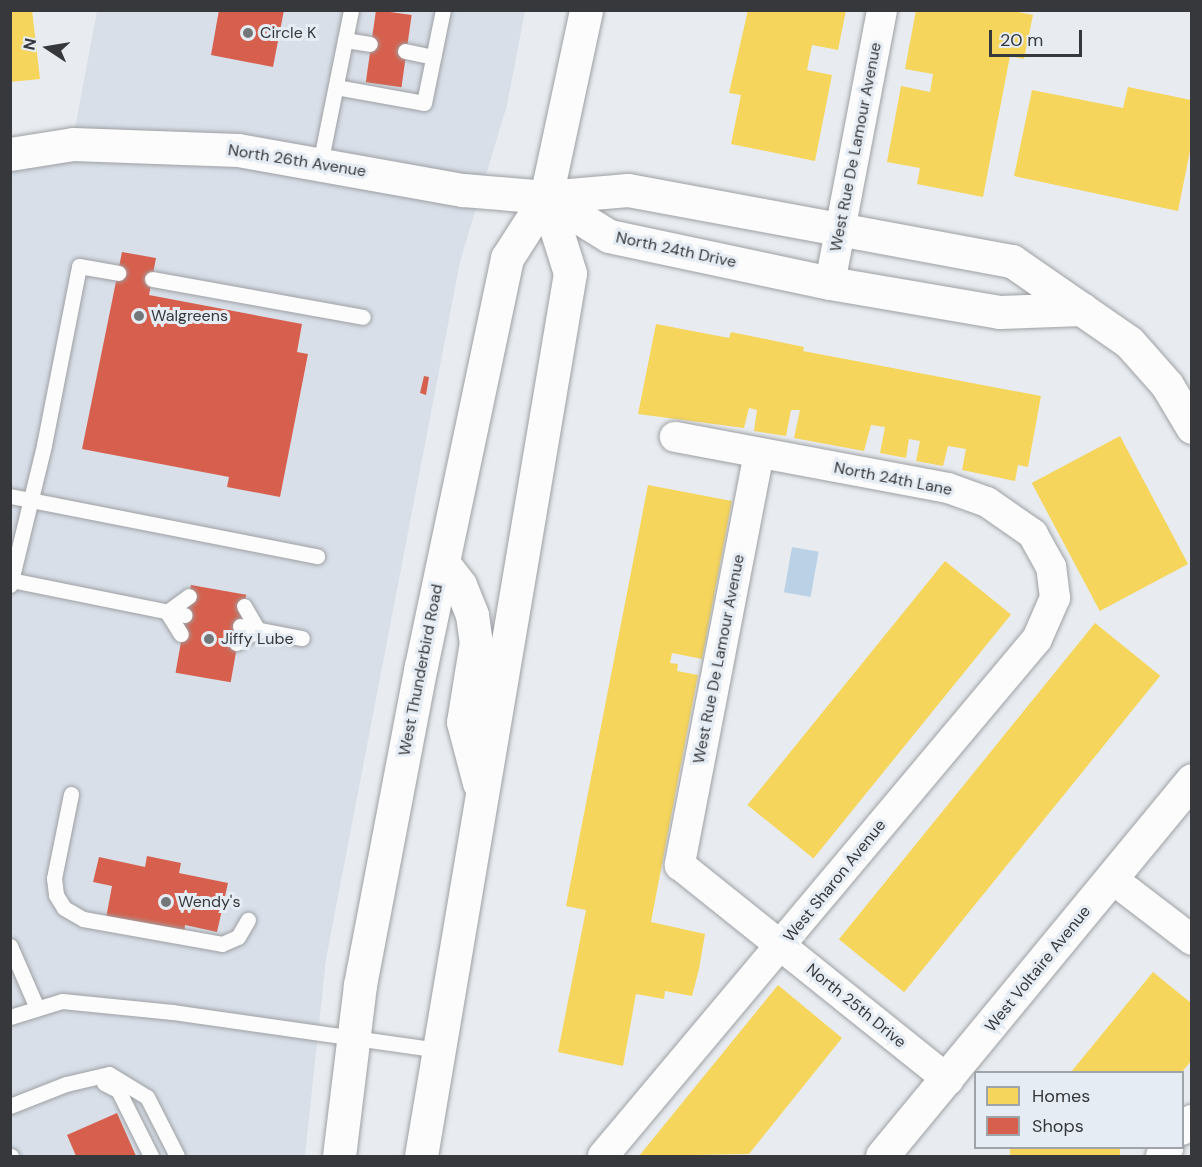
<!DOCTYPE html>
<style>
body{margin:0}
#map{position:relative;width:1202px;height:1167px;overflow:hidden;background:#e8ecf0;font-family:"DM Sans",sans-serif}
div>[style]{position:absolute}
.built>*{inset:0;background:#d8dfe9}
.water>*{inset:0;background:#bad1e6;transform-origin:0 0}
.homes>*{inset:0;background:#f6d55c;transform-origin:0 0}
.shops>*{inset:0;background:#d6604d;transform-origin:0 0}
.roads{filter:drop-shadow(0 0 2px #9ea0a3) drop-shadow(0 0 2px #9ea0a3)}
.lane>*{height:15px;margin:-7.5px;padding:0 7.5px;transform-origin:7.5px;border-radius:7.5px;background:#fcfcfd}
.street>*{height:30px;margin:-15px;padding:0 15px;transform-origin:15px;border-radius:15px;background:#fcfcfd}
.secondary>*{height:33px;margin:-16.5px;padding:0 16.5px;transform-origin:16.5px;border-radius:16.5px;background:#fcfcfd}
.dots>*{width:16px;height:16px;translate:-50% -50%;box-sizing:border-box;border:3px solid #e5ecf3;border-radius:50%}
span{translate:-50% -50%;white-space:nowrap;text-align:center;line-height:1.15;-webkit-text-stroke:6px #e5ecf3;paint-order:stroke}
.poi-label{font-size:16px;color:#36383b}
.left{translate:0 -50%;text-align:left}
.street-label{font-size:16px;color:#36383b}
.frame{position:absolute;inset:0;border:12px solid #36383b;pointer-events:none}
.legend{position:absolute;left:974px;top:1071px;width:210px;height:78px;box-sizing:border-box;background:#e5ecf3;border:2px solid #9fa4a9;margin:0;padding:8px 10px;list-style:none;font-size:18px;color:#36383b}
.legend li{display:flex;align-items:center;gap:12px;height:30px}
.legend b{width:30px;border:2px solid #9fa4a9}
.north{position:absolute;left:18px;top:18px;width:60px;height:60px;-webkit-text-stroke:4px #e5ecf3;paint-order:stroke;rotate:282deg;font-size:16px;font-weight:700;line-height:24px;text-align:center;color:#36383b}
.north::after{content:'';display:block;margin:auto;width:21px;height:27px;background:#36383b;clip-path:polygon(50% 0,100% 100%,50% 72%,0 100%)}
.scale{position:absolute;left:989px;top:30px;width:93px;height:27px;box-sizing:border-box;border:3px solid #36383b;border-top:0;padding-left:8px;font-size:18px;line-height:21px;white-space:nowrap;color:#36383b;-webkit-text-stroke:4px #e5ecf3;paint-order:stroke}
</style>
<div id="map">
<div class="built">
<i style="clip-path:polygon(97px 11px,525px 11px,507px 105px,460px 262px,326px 959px,305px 1156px,11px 1156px,10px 155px,72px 144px)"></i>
</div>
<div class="water">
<i style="left:792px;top:547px;width:27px;height:46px;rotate:10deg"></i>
</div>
<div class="homes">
<i style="clip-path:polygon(10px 10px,32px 10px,40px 79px,10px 82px)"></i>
<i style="clip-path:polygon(748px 10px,846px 10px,838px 50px,812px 45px,807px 70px,832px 75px,815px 161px,731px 144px,741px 95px,729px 93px)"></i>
<i style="clip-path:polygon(916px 10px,1008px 10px,1033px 15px,1024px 59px,1010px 56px,983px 197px,917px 184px,920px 168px,887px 162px,901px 86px,930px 92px,933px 74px,905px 69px)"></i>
<i style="clip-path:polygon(1128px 87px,1191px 100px,1191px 146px,1178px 211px,1014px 176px,1032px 90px,1123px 108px)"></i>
<i style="clip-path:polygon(656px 324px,729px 338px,731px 332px,804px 347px,803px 351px,1041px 396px,1028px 467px,1018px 465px,1015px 481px,962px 470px,966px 449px,948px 446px,943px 466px,916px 461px,920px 441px,909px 439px,906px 458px,880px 453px,885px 427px,871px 425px,864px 451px,794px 438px,800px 410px,791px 410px,786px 436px,754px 431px,757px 410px,749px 408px,744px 428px,638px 414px)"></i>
<i style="left:1120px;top:436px;width:145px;height:100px;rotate:62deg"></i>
<i style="clip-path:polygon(648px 485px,732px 501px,702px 659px,672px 653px,670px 663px,678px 664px,677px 671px,698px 675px,651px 922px,705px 934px,699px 969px,692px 996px,665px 991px,664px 999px,636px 994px,623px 1066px,558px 1052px,586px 910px,566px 906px)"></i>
<i style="left:945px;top:561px;width:85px;height:314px;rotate:39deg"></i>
<i style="left:1095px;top:623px;width:84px;height:407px;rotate:39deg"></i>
<i style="clip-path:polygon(1153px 972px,1191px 1003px,1191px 1061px,1182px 1072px,1071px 1072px)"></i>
<i style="clip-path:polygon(778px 985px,842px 1038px,749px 1154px,639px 1156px)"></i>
<i style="left:1010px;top:1148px;width:110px;height:11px"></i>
</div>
<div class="shops">
<i style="clip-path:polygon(219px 10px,284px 10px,273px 67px,211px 55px)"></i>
<i style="left:376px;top:10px;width:36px;height:73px;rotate:8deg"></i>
<i style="clip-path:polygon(122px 252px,156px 258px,149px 295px,302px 324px,297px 352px,308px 354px,280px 497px,227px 487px,229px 477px,82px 449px)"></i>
<i style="clip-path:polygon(424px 376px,429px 377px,426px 395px,420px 393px)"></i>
<i style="left:191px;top:585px;width:56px;height:89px;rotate:10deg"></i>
<i style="clip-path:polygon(147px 856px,181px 863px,179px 873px,228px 883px,217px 932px,185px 925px,184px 935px,106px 918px,112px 886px,93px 882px,99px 857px,145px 867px)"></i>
<i style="clip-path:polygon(117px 1113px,136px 1156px,76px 1156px,67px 1135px)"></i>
</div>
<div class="roads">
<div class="lane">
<i style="left:345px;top:40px;width:25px;rotate:9deg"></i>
<i style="left:405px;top:51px;width:29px;rotate:12deg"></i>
<i style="left:336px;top:87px;width:89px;rotate:10.3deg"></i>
<i style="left:424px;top:103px;width:95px;rotate:-78.5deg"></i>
<i style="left:320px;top:164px;width:157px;rotate:-78.6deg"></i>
<i style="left:152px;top:279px;width:214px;rotate:10.2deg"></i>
<i style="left:10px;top:496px;width:313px;rotate:11.1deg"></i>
<i style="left:11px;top:580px;width:177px;rotate:11.4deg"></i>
<i style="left:10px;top:585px;width:144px;rotate:-76.3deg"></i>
<i style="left:44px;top:445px;width:182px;rotate:-78.9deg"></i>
<i style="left:79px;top:266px;width:40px;rotate:10deg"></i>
<i style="left:244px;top:606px;width:28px;rotate:60deg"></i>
<i style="left:167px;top:612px;width:27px;rotate:-36deg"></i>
<i style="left:167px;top:612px;width:26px;rotate:58deg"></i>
<i style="left:240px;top:626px;width:63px;rotate:11deg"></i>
<i style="left:236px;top:643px;width:26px;rotate:-31deg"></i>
<i style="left:71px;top:794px;width:86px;rotate:101.4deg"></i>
<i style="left:54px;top:878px;width:17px;rotate:83deg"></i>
<i style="left:56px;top:895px;width:15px;rotate:58deg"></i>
<i style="left:64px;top:908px;width:22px;rotate:30deg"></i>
<i style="left:83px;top:919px;width:141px;rotate:10.2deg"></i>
<i style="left:222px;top:944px;width:17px;rotate:-24deg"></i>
<i style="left:238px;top:937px;width:20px;rotate:-60deg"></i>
<i style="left:10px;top:946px;width:68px;rotate:66.5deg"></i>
<i style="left:10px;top:1017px;width:54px;rotate:-17.1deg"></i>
<i style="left:62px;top:1001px;width:111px;rotate:5.7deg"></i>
<i style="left:172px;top:1012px;width:270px;rotate:8.1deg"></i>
<i style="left:104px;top:1083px;width:16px;rotate:27deg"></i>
<i style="left:118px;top:1090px;width:74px;rotate:63.4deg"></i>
<i style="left:10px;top:1106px;width:60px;rotate:-21.4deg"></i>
<i style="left:66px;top:1084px;width:44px;rotate:-13.1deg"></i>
<i style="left:109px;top:1074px;width:44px;rotate:31.2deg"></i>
<i style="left:147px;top:1097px;width:66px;rotate:63deg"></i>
<i style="left:10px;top:1156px;width:1px"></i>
</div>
<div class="street">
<i style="left:830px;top:283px;width:278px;rotate:-79.2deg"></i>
<i style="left:759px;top:453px;width:420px;rotate:100.9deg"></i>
<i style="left:680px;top:865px;width:344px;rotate:38.7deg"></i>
<i style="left:1111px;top:878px;width:102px;rotate:37.4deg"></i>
<i style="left:1182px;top:1130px;width:14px;rotate:-45deg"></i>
<i style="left:603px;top:1156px;width:675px;rotate:-49.99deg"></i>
<i style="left:1037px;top:639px;width:45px;rotate:-66.3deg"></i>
<i style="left:1055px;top:598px;width:31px;rotate:-97deg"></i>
<i style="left:1051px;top:567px;width:38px;rotate:-119deg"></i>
<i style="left:1033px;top:534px;width:56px;rotate:-145.2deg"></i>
<i style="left:987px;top:502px;width:41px;rotate:-160.3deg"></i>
<i style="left:948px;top:488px;width:278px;rotate:-169.4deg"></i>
<i style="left:1161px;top:1156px;width:11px;rotate:-49deg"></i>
</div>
<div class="secondary">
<i style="left:10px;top:154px;width:64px;rotate:-9deg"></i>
<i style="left:73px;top:144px;width:165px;rotate:2.1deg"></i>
<i style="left:238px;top:150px;width:229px;rotate:10.1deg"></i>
<i style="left:463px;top:190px;width:83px;rotate:4.8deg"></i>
<i style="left:546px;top:197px;width:82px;rotate:-4.9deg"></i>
<i style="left:628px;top:190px;width:391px;rotate:10.5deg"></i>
<i style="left:1012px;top:261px;width:142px;rotate:34.7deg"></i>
<i style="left:1129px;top:342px;width:57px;rotate:48.5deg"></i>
<i style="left:1167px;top:385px;width:49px;rotate:59.2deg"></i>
<i style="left:546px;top:197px;width:74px;rotate:31.8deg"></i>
<i style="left:609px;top:236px;width:226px;rotate:12deg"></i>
<i style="left:830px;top:283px;width:172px;rotate:9.7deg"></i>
<i style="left:1000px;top:312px;width:82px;rotate:-2.1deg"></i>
<i style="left:443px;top:563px;width:28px;rotate:52deg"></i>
<i style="left:460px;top:585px;width:32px;rotate:68deg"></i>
<i style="left:472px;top:615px;width:27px;rotate:82deg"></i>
<i style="left:476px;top:642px;width:81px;rotate:99.2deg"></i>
<i style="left:463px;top:722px;width:63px;rotate:75.3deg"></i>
<i style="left:339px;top:1156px;width:172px;rotate:-83deg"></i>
<i style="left:360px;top:985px;width:325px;rotate:-79.2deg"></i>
<i style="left:421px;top:666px;width:417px;rotate:-78.1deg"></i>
<i style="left:507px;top:258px;width:72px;rotate:-57.4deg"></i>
<i style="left:546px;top:197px;width:191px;rotate:-77.9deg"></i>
<i style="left:421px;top:1156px;width:895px;rotate:-80.42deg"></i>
<i style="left:570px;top:273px;width:80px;rotate:-107.5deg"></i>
<i style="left:882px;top:1156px;width:487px;rotate:-50.5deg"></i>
</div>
</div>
<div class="dots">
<i style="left:248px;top:33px;background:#74777a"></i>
<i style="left:139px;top:316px;background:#74777a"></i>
<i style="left:209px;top:639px;background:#74777a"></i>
<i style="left:166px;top:902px;background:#74777a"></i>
</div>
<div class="poi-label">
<span class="left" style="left:260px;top:33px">Circle K</span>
<span class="left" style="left:151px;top:316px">Walgreens</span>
<span class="left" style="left:221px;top:639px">Jiffy Lube</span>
<span class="left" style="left:178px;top:902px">Wendy's</span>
</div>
<div class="street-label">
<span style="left:856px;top:147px;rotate:-79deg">West Rue De Lamour Avenue</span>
<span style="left:297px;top:161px;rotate:9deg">North 26th Avenue</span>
<span style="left:676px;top:250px;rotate:12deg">North 24th Drive</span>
<span style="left:893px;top:479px;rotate:11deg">North 24th Lane</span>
<span style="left:719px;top:659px;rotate:-79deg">West Rue De Lamour Avenue</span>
<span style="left:421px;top:670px;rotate:-79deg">West Thunderbird Road</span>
<span style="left:835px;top:881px;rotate:-51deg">West Sharon Avenue</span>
<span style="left:1038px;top:969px;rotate:-51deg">West Voltaire Avenue</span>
<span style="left:856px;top:1006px;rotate:39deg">North 25th Drive</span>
</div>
<div class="frame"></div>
<ul class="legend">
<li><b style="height:16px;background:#f6d55c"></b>Homes</li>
<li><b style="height:16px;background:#d6604d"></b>Shops</li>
</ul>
<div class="north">N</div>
<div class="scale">20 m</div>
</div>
